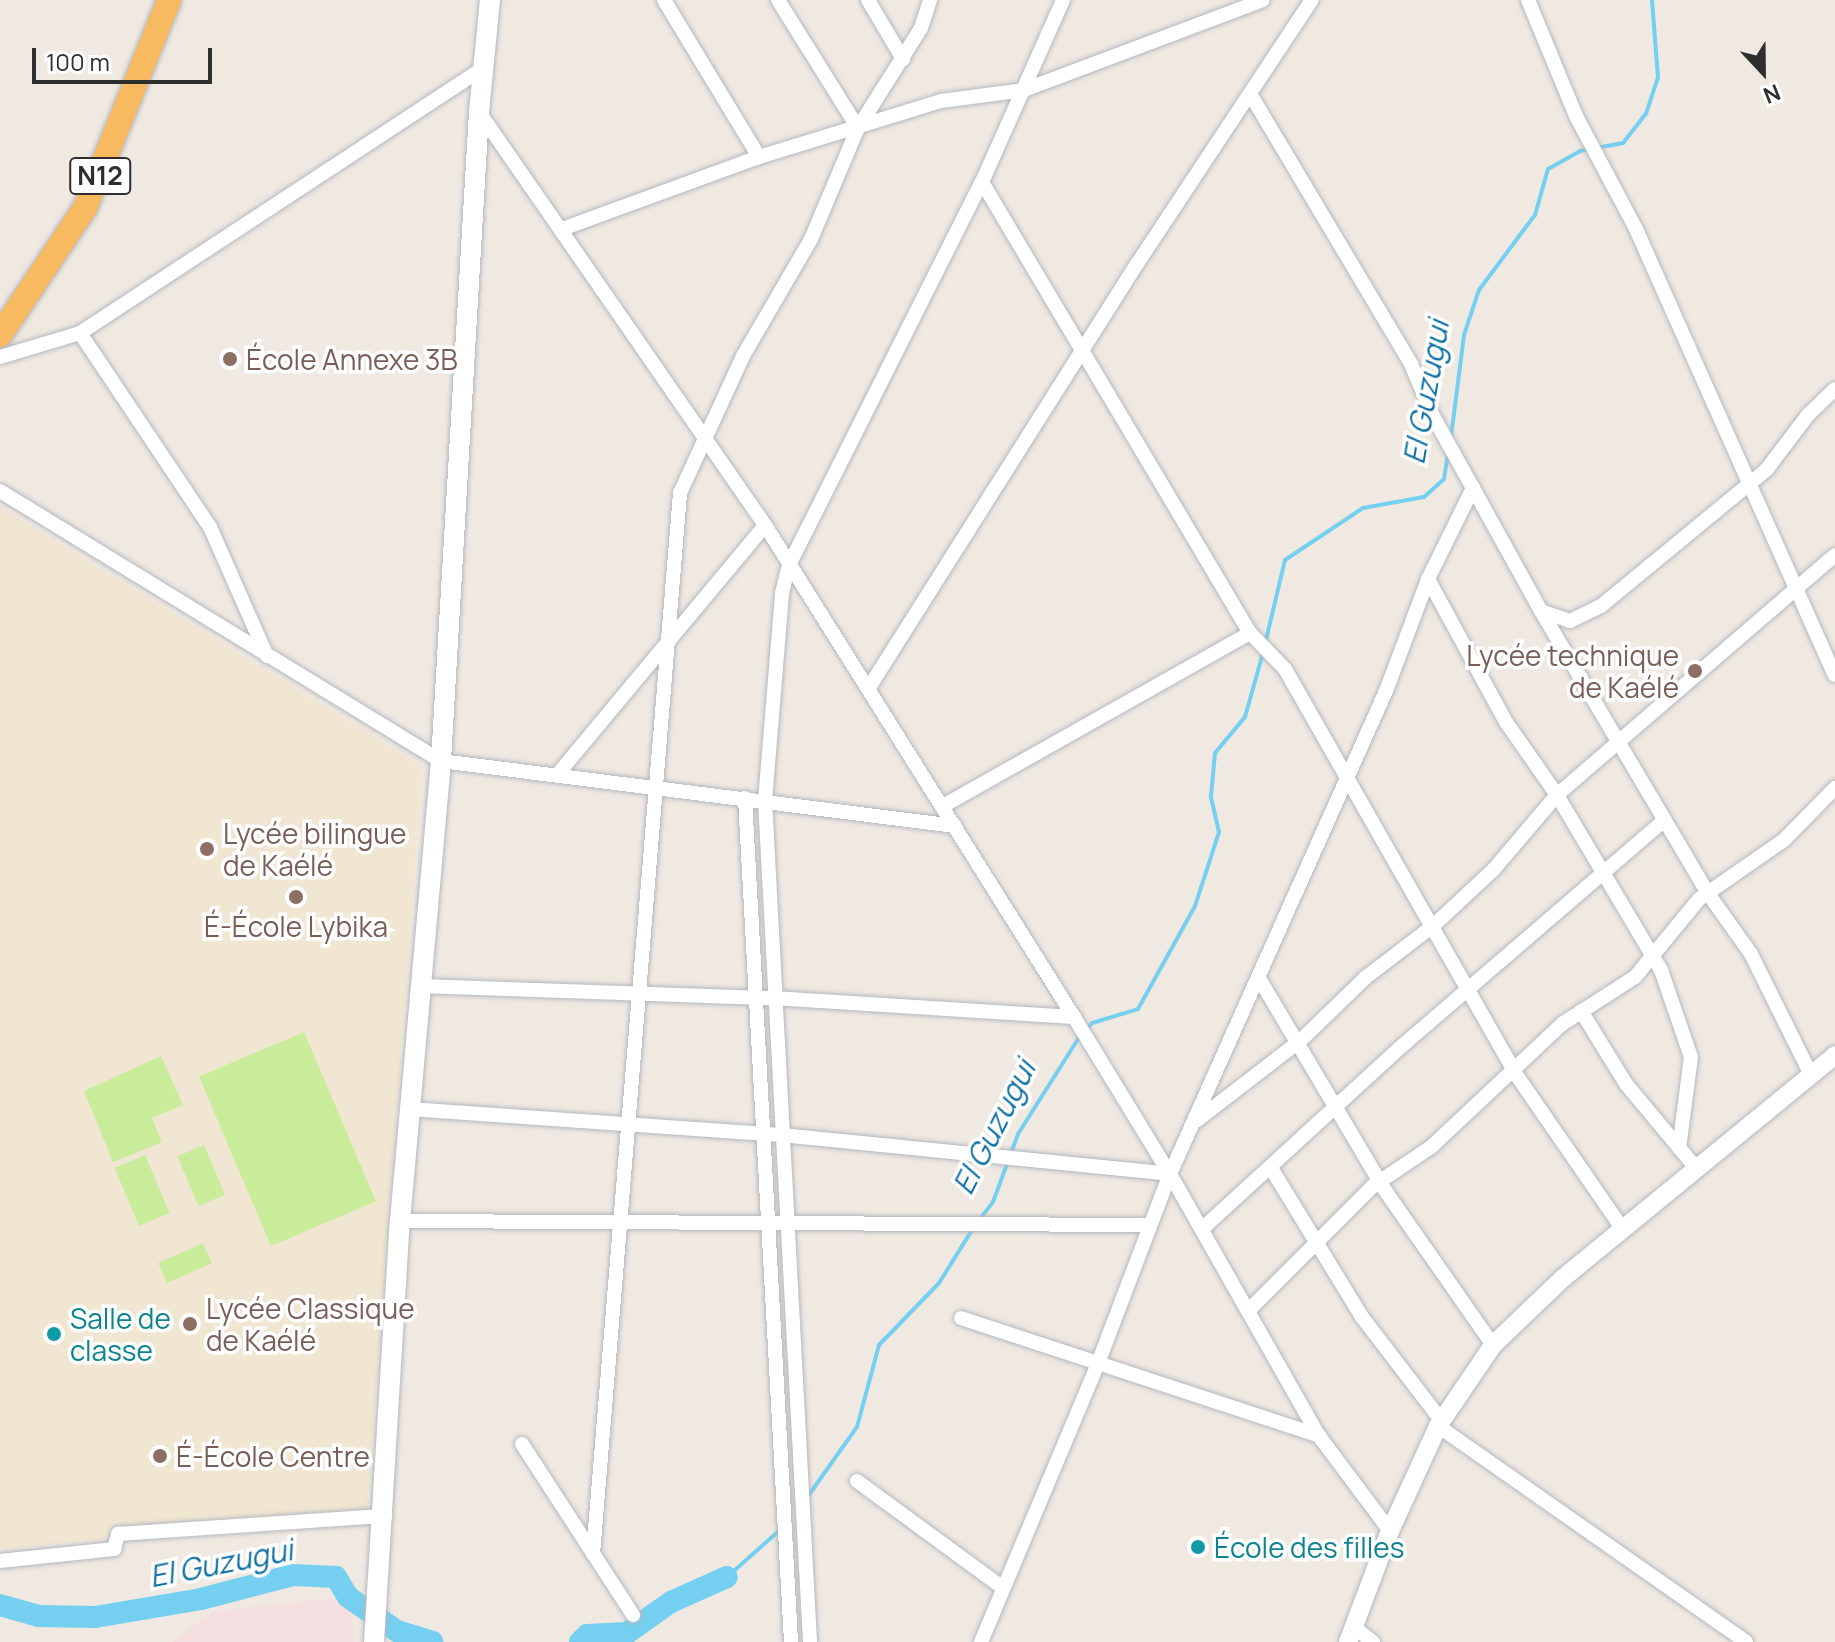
<!DOCTYPE html>
<meta charset="utf-8">
<style>
body{margin:0}
#map{position:relative;width:1835px;height:1642px;overflow:hidden;background:#efe9e1;font-family:Manrope,sans-serif}
div>[style]{position:absolute}
.education>*{inset:0;background:#f0e6d1}
.medical>*{inset:0;background:#f5dfe0}
.pitch>*{inset:0;background:#c9ec9a;transform-origin:0 0}
.stream>*{height:4px;margin:-2px;padding:0 2px;transform-origin:2px;border-radius:2px;background:#75cff0}
.river>*{height:22px;margin:-11px;padding:0 11px;transform-origin:11px;border-radius:11px;background:#75cff0}
.roads{filter:drop-shadow(0 0 2px #b4b7c1) drop-shadow(0 0 2px #b4b7c1)}
.minor>*{height:14px;margin:-7px;padding:0 7px;transform-origin:7px;border-radius:7px;background:#fff}
.tertiary>*{height:18px;margin:-9px;padding:0 9px;transform-origin:9px;border-radius:9px;background:#fff}
.secondary>*{height:20px;margin:-10px;padding:0 10px;transform-origin:10px;border-radius:10px;background:#fff}
.trunk>*{height:24px;margin:-12px;padding:0 12px;transform-origin:12px;border-radius:12px;background:#f8ba60}
.dots>*{width:22px;height:22px;translate:-50% -50%;box-sizing:border-box;border:4px solid #fff;border-radius:50%}
span{translate:-50% -50%;white-space:nowrap;text-align:center;line-height:1.15;-webkit-text-stroke:7px #fff;paint-order:stroke}
.shield-label span{padding:2px 6px;background:#fff;border:2px solid;border-radius:6px;-webkit-text-stroke-width:0}
.shield-label{font-size:26px;color:#2e2e2e;font-weight:700}
.education-label{font-size:28px;color:#785e54}
.left{translate:0 -50%;text-align:left}
.right{translate:-100% -50%;text-align:right}
.culture-label{font-size:28px;color:#0d838f}
.water-label{font-size:30px;color:#0d6fa3;font-style:italic}
.north{position:absolute;left:1723px;top:32px;width:80px;height:80px;-webkit-text-stroke:6px #fff;paint-order:stroke;rotate:158deg;font-size:22px;font-weight:700;line-height:32px;text-align:center;color:#2e2e2e}
.north::after{content:'';display:block;margin:auto;width:28px;height:36px;background:#2e2e2e;clip-path:polygon(50% 0,100% 100%,50% 72%,0 100%)}
.scale{position:absolute;left:32px;top:48px;width:180px;height:36px;box-sizing:border-box;border:4px solid #2e2e2e;border-top:0;padding-left:10px;font-size:24px;line-height:28px;white-space:nowrap;color:#2e2e2e;-webkit-text-stroke:6px #fff;paint-order:stroke}
</style>
<div id="map">
<div class="education">
<i style="clip-path:polygon(0 507px,422px 766px,367px 1512px,0 1549px)"></i>
</div>
<div class="medical">
<i style="clip-path:polygon(348px 1597px,355px 1642px,173px 1642px,212px 1611px)"></i>
</div>
<div class="pitch">
<i style="left:304px;top:1032px;width:184px;height:114px;rotate:67deg"></i>
<i style="clip-path:polygon(161px 1056px,183px 1105px,152px 1118px,162px 1142px,113px 1162px,84px 1091px)"></i>
<i style="left:204px;top:1145px;width:54px;height:29px;rotate:67deg"></i>
<i style="left:145px;top:1155px;width:63px;height:33px;rotate:67deg"></i>
<i style="left:203px;top:1243px;width:22px;height:49px;rotate:66deg"></i>
</div>
<div class="stream">
<i style="left:1451px;top:437px;width:103px;rotate:-82.7deg"></i>
<i style="left:1464px;top:335px;width:47px;rotate:-71.6deg"></i>
<i style="left:1479px;top:290px;width:94px;rotate:-53.3deg"></i>
<i style="left:1535px;top:215px;width:48px;rotate:-74.2deg"></i>
<i style="left:1548px;top:169px;width:37px;rotate:-29deg"></i>
<i style="left:1580px;top:151px;width:44px;rotate:-10.5deg"></i>
<i style="left:1623px;top:143px;width:37px;rotate:-52deg"></i>
<i style="left:1646px;top:114px;width:38px;rotate:-72deg"></i>
<i style="left:1658px;top:78px;width:78px;rotate:-94.4deg"></i>
<i style="left:1265px;top:644px;width:86px;rotate:-76.6deg"></i>
<i style="left:1285px;top:560px;width:94px;rotate:-33.7deg"></i>
<i style="left:1363px;top:508px;width:62px;rotate:-10.2deg"></i>
<i style="left:1424px;top:497px;width:27px;rotate:-42deg"></i>
<i style="left:1444px;top:479px;width:26px;rotate:-81deg"></i>
<i style="left:1086px;top:1030px;width:9px;rotate:-49deg"></i>
<i style="left:1092px;top:1023px;width:48px;rotate:-16.9deg"></i>
<i style="left:1138px;top:1009px;width:118px;rotate:-61deg"></i>
<i style="left:1195px;top:906px;width:78px;rotate:-72deg"></i>
<i style="left:1219px;top:832px;width:37px;rotate:-103deg"></i>
<i style="left:1211px;top:796px;width:43px;rotate:-84.7deg"></i>
<i style="left:1215px;top:753px;width:47px;rotate:-50.2deg"></i>
<i style="left:1245px;top:717px;width:66px;rotate:-74.3deg"></i>
<i style="left:979px;top:1220px;width:23px;rotate:-52deg"></i>
<i style="left:993px;top:1202px;width:72px;rotate:-69.8deg"></i>
<i style="left:1018px;top:1134px;width:116px;rotate:-57.7deg"></i>
<i style="left:806px;top:1499px;width:88px;rotate:-54.7deg"></i>
<i style="left:857px;top:1427px;width:85px;rotate:-75deg"></i>
<i style="left:879px;top:1345px;width:86px;rotate:-45.9deg"></i>
<i style="left:939px;top:1283px;width:62px;rotate:-58.1deg"></i>
<i style="left:727px;top:1577px;width:71px;rotate:-41.6deg"></i>
</div>
<div class="river">
<i style="left:0;top:1605px;width:41px;rotate:15.8deg"></i>
<i style="left:39px;top:1616px;width:56px;rotate:1deg"></i>
<i style="left:95px;top:1617px;width:108px;rotate:-9.6deg"></i>
<i style="left:201px;top:1599px;width:95px;rotate:-14.6deg"></i>
<i style="left:293px;top:1575px;width:43px;rotate:2.7deg"></i>
<i style="left:336px;top:1577px;width:23px;rotate:59deg"></i>
<i style="left:348px;top:1597px;width:60px;rotate:34.8deg"></i>
<i style="left:397px;top:1631px;width:37px;rotate:17deg"></i>
<i style="left:580px;top:1642px;width:10px;rotate:-45deg"></i>
<i style="left:587px;top:1635px;width:40px;rotate:-2.9deg"></i>
<i style="left:627px;top:1633px;width:54px;rotate:-35.2deg"></i>
<i style="left:671px;top:1602px;width:61px;rotate:-24.1deg"></i>
</div>
<div class="roads">
<div class="minor">
<i style="left:664px;top:0;width:184px;rotate:58.8deg"></i>
<i style="left:778px;top:0;width:151px;rotate:58deg"></i>
<i style="left:868px;top:0;width:69px;rotate:59.3deg"></i>
<i style="left:1528px;top:0;width:126px;rotate:67.5deg"></i>
<i style="left:1576px;top:116px;width:128px;rotate:62deg"></i>
<i style="left:1636px;top:229px;width:488px;rotate:66deg"></i>
<i style="left:1252px;top:97px;width:311px;rotate:59.2deg"></i>
<i style="left:1411px;top:364px;width:56px;rotate:67.1deg"></i>
<i style="left:1433px;top:416px;width:223px;rotate:61deg"></i>
<i style="left:1541px;top:611px;width:326px;rotate:59.4deg"></i>
<i style="left:1707px;top:892px;width:76px;rotate:54.6deg"></i>
<i style="left:1751px;top:954px;width:135px;rotate:63.6deg"></i>
<i style="left:479px;top:112px;width:502px;rotate:55.3deg"></i>
<i style="left:765px;top:525px;width:581px;rotate:57.87deg"></i>
<i style="left:982px;top:182px;width:525px;rotate:59.28deg"></i>
<i style="left:1250px;top:633px;width:50px;rotate:45.8deg"></i>
<i style="left:1285px;top:669px;width:465px;rotate:60.3deg"></i>
<i style="left:1515px;top:1073px;width:188px;rotate:55.4deg"></i>
<i style="left:562px;top:229px;width:210px;rotate:-20.1deg"></i>
<i style="left:759px;top:157px;width:190px;rotate:-17.1deg"></i>
<i style="left:941px;top:101px;width:84px;rotate:-7.5deg"></i>
<i style="left:1024px;top:90px;width:255px;rotate:-20.6deg"></i>
<i style="left:80px;top:333px;width:234px;rotate:56.2deg"></i>
<i style="left:210px;top:527px;width:141px;rotate:66.2deg"></i>
<i style="left:0;top:357px;width:84px;rotate:-16.7deg"></i>
<i style="left:80px;top:333px;width:485px;rotate:-33.3deg"></i>
<i style="left:0;top:491px;width:517px;rotate:31.48deg"></i>
<i style="left:441px;top:761px;width:518px;rotate:7.21deg"></i>
<i style="left:1428px;top:579px;width:163px;rotate:61.4deg"></i>
<i style="left:1506px;top:722px;width:89px;rotate:55.1deg"></i>
<i style="left:1557px;top:795px;width:204px;rotate:59.3deg"></i>
<i style="left:1661px;top:970px;width:92px;rotate:71deg"></i>
<i style="left:1691px;top:1057px;width:92px;rotate:97.5deg"></i>
<i style="left:1541px;top:611px;width:31px;rotate:19deg"></i>
<i style="left:1570px;top:621px;width:34px;rotate:-26deg"></i>
<i style="left:1601px;top:606px;width:215px;rotate:-39.5deg"></i>
<i style="left:1767px;top:469px;width:68px;rotate:-52.8deg"></i>
<i style="left:1808px;top:415px;width:37px;rotate:-44deg"></i>
<i style="left:870px;top:686px;width:499px;rotate:-57.7deg"></i>
<i style="left:1137px;top:264px;width:317px;rotate:-56.5deg"></i>
<i style="left:557px;top:775px;width:325px;rotate:-50.2deg"></i>
<i style="left:745px;top:798px;width:845px;rotate:86.88deg"></i>
<i style="left:943px;top:806px;width:352px;rotate:-29.4deg"></i>
<i style="left:1260px;top:980px;width:243px;rotate:59.3deg"></i>
<i style="left:1384px;top:1189px;width:190px;rotate:55.1deg"></i>
<i style="left:420px;top:986px;width:352px;rotate:2deg"></i>
<i style="left:772px;top:998px;width:303px;rotate:3.6deg"></i>
<i style="left:1074px;top:1017px;width:184px;rotate:58.6deg"></i>
<i style="left:1170px;top:1174px;width:301px;rotate:60.4deg"></i>
<i style="left:1319px;top:1436px;width:119px;rotate:53.2deg"></i>
<i style="left:1581px;top:1011px;width:86px;rotate:58.3deg"></i>
<i style="left:1626px;top:1084px;width:111px;rotate:50.1deg"></i>
<i style="left:409px;top:1109px;width:373px;rotate:4deg"></i>
<i style="left:781px;top:1135px;width:391px;rotate:5.7deg"></i>
<i style="left:1196px;top:1121px;width:131px;rotate:-37.6deg"></i>
<i style="left:1300px;top:1041px;width:91px;rotate:-44.1deg"></i>
<i style="left:1365px;top:978px;width:87px;rotate:-37.5deg"></i>
<i style="left:1434px;top:925px;width:82px;rotate:-43deg"></i>
<i style="left:1494px;top:869px;width:97px;rotate:-49.6deg"></i>
<i style="left:1557px;top:795px;width:367px;rotate:-40.8deg"></i>
<i style="left:1271px;top:1168px;width:175px;rotate:58.6deg"></i>
<i style="left:1362px;top:1317px;width:130px;rotate:52.5deg"></i>
<i style="left:400px;top:1221px;width:749px;rotate:0.31deg"></i>
<i style="left:1202px;top:1229px;width:273px;rotate:-42.5deg"></i>
<i style="left:1403px;top:1045px;width:345px;rotate:-40.7deg"></i>
<i style="left:1249px;top:1310px;width:175px;rotate:-45deg"></i>
<i style="left:1373px;top:1186px;width:70px;rotate:-33.9deg"></i>
<i style="left:1431px;top:1147px;width:180px;rotate:-43.2deg"></i>
<i style="left:1562px;top:1024px;width:87px;rotate:-32.8deg"></i>
<i style="left:1635px;top:977px;width:101px;rotate:-50.6deg"></i>
<i style="left:1699px;top:899px;width:103px;rotate:-34.8deg"></i>
<i style="left:1784px;top:840px;width:73px;rotate:-45.6deg"></i>
<i style="left:961px;top:1318px;width:377px;rotate:18.2deg"></i>
<i style="left:1438px;top:1426px;width:376px;rotate:35deg"></i>
<i style="left:522px;top:1444px;width:204px;rotate:57deg"></i>
<i style="left:857px;top:1481px;width:181px;rotate:36.2deg"></i>
<i style="left:593px;top:1554px;width:1065px;rotate:-85.31deg"></i>
<i style="left:680px;top:493px;width:151px;rotate:-65.3deg"></i>
<i style="left:743px;top:356px;width:135px;rotate:-59.8deg"></i>
<i style="left:811px;top:239px;width:121px;rotate:-67.1deg"></i>
<i style="left:858px;top:128px;width:118px;rotate:-57.8deg"></i>
<i style="left:921px;top:28px;width:29px;rotate:-72deg"></i>
<i style="left:0;top:1561px;width:115px;rotate:-6deg"></i>
<i style="left:114px;top:1549px;width:16px;rotate:-75deg"></i>
<i style="left:118px;top:1534px;width:268px;rotate:-3.9deg"></i>
<i style="left:1355px;top:1628px;width:23px;rotate:38deg"></i>
<i style="left:810px;top:1642px;width:842px;rotate:-93.06deg"></i>
<i style="left:765px;top:801px;width:209px;rotate:-85.3deg"></i>
<i style="left:782px;top:593px;width:29px;rotate:-76deg"></i>
<i style="left:789px;top:565px;width:429px;rotate:-63.3deg"></i>
<i style="left:982px;top:182px;width:199px;rotate:-66deg"></i>
<i style="left:981px;top:1642px;width:299px;rotate:-67.2deg"></i>
<i style="left:1097px;top:1366px;width:205px;rotate:-69.2deg"></i>
<i style="left:1170px;top:1174px;width:529px;rotate:-65.91deg"></i>
<i style="left:1386px;top:691px;width:120px;rotate:-69.4deg"></i>
<i style="left:1428px;top:579px;width:102px;rotate:-63.7deg"></i>
</div>
<div class="tertiary">
<i style="left:1348px;top:1642px;width:119px;rotate:-69.3deg"></i>
<i style="left:1390px;top:1531px;width:115px;rotate:-65.4deg"></i>
<i style="left:1438px;top:1426px;width:98px;rotate:-55.8deg"></i>
<i style="left:1493px;top:1345px;width:97px;rotate:-43.7deg"></i>
<i style="left:1563px;top:1278px;width:352px;rotate:-39.3deg"></i>
</div>
<div class="secondary">
<i style="left:374px;top:1642px;width:422px;rotate:-86.5deg"></i>
<i style="left:400px;top:1221px;width:462px;rotate:-84.9deg"></i>
<i style="left:441px;top:761px;width:650px;rotate:-86.65deg"></i>
<i style="left:479px;top:112px;width:113px;rotate:-84.4deg"></i>
</div>
<div class="trunk">
<i style="left:0;top:335px;width:153px;rotate:-56.2deg"></i>
<i style="left:85px;top:208px;width:224px;rotate:-68deg"></i>
</div>
</div>
<div class="dots">
<i style="left:230px;top:359px;background:#8d6e63"></i>
<i style="left:1695px;top:671px;background:#8d6e63"></i>
<i style="left:207px;top:849px;background:#8d6e63"></i>
<i style="left:296px;top:897px;background:#8d6e63"></i>
<i style="left:190px;top:1324px;background:#8d6e63"></i>
<i style="left:54px;top:1334px;background:#0f9aa8"></i>
<i style="left:160px;top:1456px;background:#8d6e63"></i>
<i style="left:1198px;top:1547px;background:#0f9aa8"></i>
</div>
<div class="shield-label">
<span style="left:100px;top:176px">N12</span>
</div>
<div class="education-label">
<span class="left" style="left:246px;top:359px">École Annexe 3B</span>
<span class="right" style="left:1679px;top:671px">Lycée technique<br>de Kaélé</span>
<span class="left" style="left:223px;top:849px">Lycée bilingue<br>de Kaélé</span>
<span style="left:296px;top:926px">É-École Lybika</span>
<span class="left" style="left:206px;top:1324px">Lycée Classique<br>de Kaélé</span>
<span class="left" style="left:176px;top:1456px">É-École Centre</span>
</div>
<div class="culture-label">
<span class="left" style="left:70px;top:1334px">Salle de<br>classe</span>
<span class="left" style="left:1214px;top:1547px">École des filles</span>
</div>
<div class="water-label">
<span style="left:1426px;top:392px;rotate:-80deg">El Guzugui</span>
<span style="left:994px;top:1127px;rotate:-63deg">El Guzugui</span>
<span style="left:221px;top:1563px;rotate:-11deg">El Guzugui</span>
</div>
<div class="north">N</div>
<div class="scale">100 m</div>
</div>
